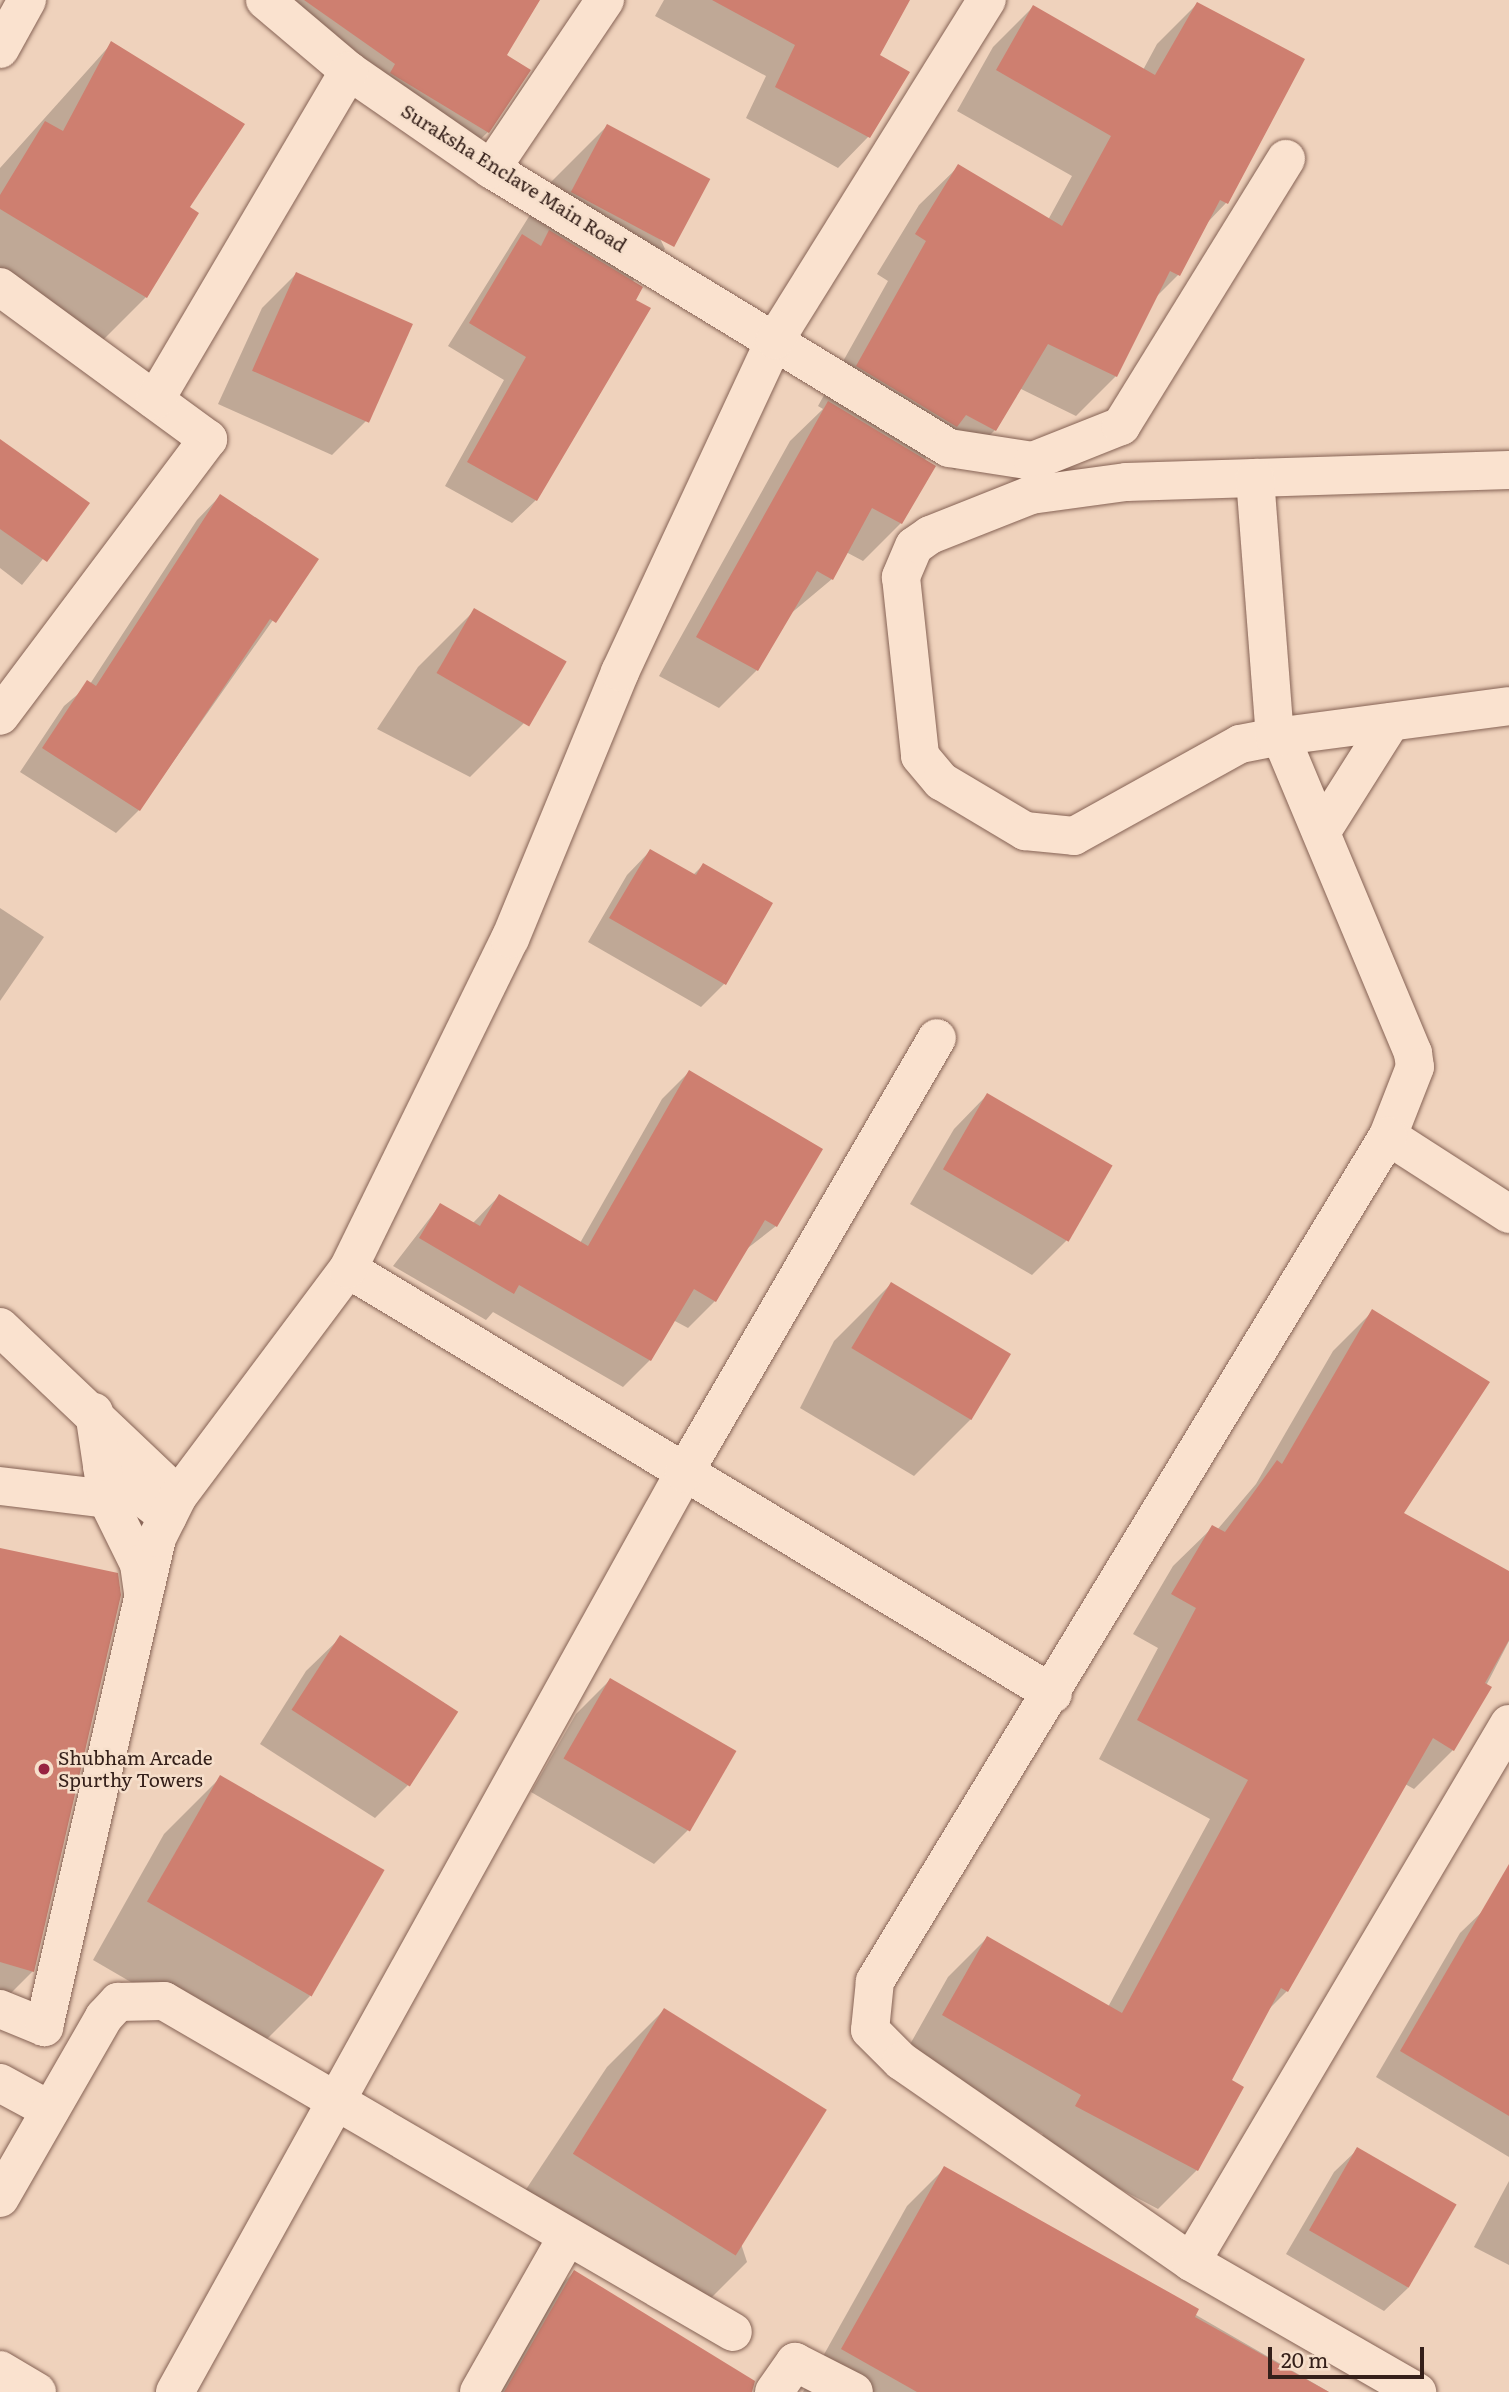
<!DOCTYPE html>
<style>
body{margin:0}
#map{position:relative;width:1509px;height:2392px;overflow:hidden;background:#efd2bc;font-family:Literata,serif}
div>[style]{position:absolute}
.shadow>*{inset:0;background:#0003}
.building>*{inset:0;background:#ce7f70;transform-origin:0 0}
.roads{filter:drop-shadow(0 0 2px #866355) drop-shadow(0 0 2px #866355)}
.minor>*{height:38px;margin:-19px;padding:0 19px;transform-origin:19px;border-radius:19px;background:#fae2cf}
.dots>*{width:19px;height:19px;translate:-50% -50%;box-sizing:border-box;border:4px solid #f6dfcb;border-radius:50%}
span{translate:-50% -50%;white-space:nowrap;text-align:center;line-height:1.15;-webkit-text-stroke:5px #f6dfcb;paint-order:stroke}
.street-label{font-size:19px;color:#35201a}
.poi-label{font-size:19px;color:#35201a}
.left{translate:0 -50%;text-align:left}
.scale{position:absolute;left:1268px;top:2347px;width:156px;height:32px;box-sizing:border-box;border:4px solid #35201a;border-top:0;padding-left:9px;font-size:21px;line-height:24px;white-space:nowrap;color:#35201a;-webkit-text-stroke:5px #f6dfcb;paint-order:stroke}
</style>
<div id="map">
<div class="shadow">
<i style="clip-path:polygon(261px 0,538px 0,504px 55px,488px 132px,464px 155px)"></i>
<i style="clip-path:polygon(664px 0,908px 0,878px 56px,907px 72px,868px 137px,838px 168px,746px 118px,766px 76px,655px 16px)"></i>
<i style="clip-path:polygon(1197px 4px,1226px 203px,1206px 224px,1178px 275px,1153px 300px,1116px 376px,1076px 416px,1019px 388px,995px 430px,955px 470px,927px 455px,901px 523px,863px 561px,846px 552px,832px 579px,789px 615px,757px 670px,719px 708px,659px 676px,790px 441px,823px 409px,818px 406px,888px 281px,877px 274px,919px 205px,959px 166px,1048px 220px,1072px 176px,957px 111px,993px 47px,1033px 7px,1143px 70px,1157px 44px)"></i>
<i style="clip-path:polygon(112px 43px,187px 208px,197px 213px,146px 297px,89px 354px,0 300px,0 168px)"></i>
<i style="clip-path:polygon(607px 126px,665px 249px,632px 282px,536px 500px,512px 523px,445px 486px,504px 380px,448px 346px,550px 183px)"></i>
<i style="clip-path:polygon(296px 274px,366px 421px,332px 455px,218px 404px,262px 308px)"></i>
<i style="clip-path:polygon(0 441px,87px 504px,22px 585px,0 568px)"></i>
<i style="clip-path:polygon(220px 496px,316px 559px,139px 810px,116px 833px,20px 772px,64px 706px,90px 684px,197px 520px)"></i>
<i style="clip-path:polygon(475px 610px,527px 720px,470px 777px,377px 729px,418px 667px)"></i>
<i style="clip-path:polygon(650px 851px,693px 875px,703px 865px,724px 984px,701px 1007px,588px 942px,627px 875px)"></i>
<i style="clip-path:polygon(0 908px,44px 937px,0 1001px)"></i>
<i style="clip-path:polygon(689px 1072px,776px 1226px,744px 1251px,715px 1301px,688px 1328px,673px 1320px,650px 1360px,623px 1387px,493px 1312px,486px 1320px,393px 1266px,440px 1205px,472px 1224px,499px 1196px,580px 1243px,662px 1099px)"></i>
<i style="clip-path:polygon(987px 1095px,1110px 1166px,1066px 1241px,1032px 1275px,910px 1204px,954px 1129px)"></i>
<i style="clip-path:polygon(891px 1284px,971px 1419px,914px 1476px,800px 1408px,834px 1341px)"></i>
<i style="clip-path:polygon(1372px 1312px,1402px 1514px,1509px 1573px,1509px 1641px,1453px 1750px,1414px 1789px,1405px 1784px,1287px 1991px,1266px 2012px,1229px 2081px,1197px 2170px,1158px 2209px,1037px 2145px,1043px 2134px,904px 2055px,948px 1977px,987px 1938px,1108px 2007px,1210px 1819px,1099px 1759px,1158px 1648px,1133px 1634px,1173px 1566px,1213px 1527px,1217px 1530px,1256px 1484px,1333px 1351px)"></i>
<i style="clip-path:polygon(0 1549px,33px 1971px,0 2004px)"></i>
<i style="clip-path:polygon(340px 1638px,409px 1784px,375px 1818px,260px 1744px,306px 1671px)"></i>
<i style="clip-path:polygon(610px 1680px,734px 1753px,688px 1830px,654px 1864px,531px 1792px,576px 1714px)"></i>
<i style="clip-path:polygon(221px 1777px,310px 1996px,253px 2053px,93px 1960px,164px 1834px)"></i>
<i style="clip-path:polygon(1486px 1908px,1509px 1920px,1509px 2157px,1376px 2077px,1460px 1933px)"></i>
<i style="clip-path:polygon(664px 2010px,747px 2262px,690px 2319px,513px 2209px,607px 2067px)"></i>
<i style="clip-path:polygon(1358px 2149px,1408px 2288px,1384px 2311px,1286px 2254px,1334px 2172px)"></i>
<i style="clip-path:polygon(944px 2169px,1329px 2392px,803px 2392px,907px 2206px)"></i>
<i style="clip-path:polygon(1509px 2181px,1509px 2265px,1474px 2247px)"></i>
<i style="clip-path:polygon(574px 2272px,723px 2392px,479px 2392px,517px 2329px)"></i>
</div>
<div class="building">
<i style="clip-path:polygon(304px 0,540px 0,507px 55px,531px 70px,489px 133px,390px 73px,395px 64px)"></i>
<i style="clip-path:polygon(712px 0,910px 0,880px 55px,910px 72px,870px 138px,775px 87px,795px 45px)"></i>
<i style="clip-path:polygon(1197px 2px,1305px 59px,1228px 204px,1220px 200px,1180px 276px,1170px 271px,1117px 377px,1048px 344px,996px 431px,966px 415px,957px 427px,856px 366px,926px 241px,915px 234px,958px 164px,1062px 226px,1111px 136px,996px 70px,1033px 5px,1155px 75px)"></i>
<i style="clip-path:polygon(111px 41px,245px 124px,190px 207px,199px 213px,147px 298px,0 209px,0 195px,45px 121px,63px 131px)"></i>
<i style="left:607px;top:124px;width:117px;height:77px;rotate:28deg"></i>
<i style="clip-path:polygon(549px 230px,643px 287px,636px 300px,651px 308px,537px 501px,467px 462px,526px 357px,469px 323px,522px 234px,541px 246px)"></i>
<i style="left:296px;top:272px;width:128px;height:108px;rotate:24deg"></i>
<i style="clip-path:polygon(828px 401px,936px 466px,902px 524px,872px 508px,833px 580px,817px 571px,758px 671px,696px 637px)"></i>
<i style="clip-path:polygon(0 439px,90px 503px,47px 562px,0 529px)"></i>
<i style="clip-path:polygon(220px 494px,319px 559px,276px 623px,270px 619px,140px 811px,42px 748px,87px 680px,96px 686px)"></i>
<i style="left:474px;top:608px;width:107px;height:75px;rotate:30deg"></i>
<i style="clip-path:polygon(650px 849px,696px 875px,703px 863px,773px 903px,726px 985px,609px 918px)"></i>
<i style="clip-path:polygon(689px 1070px,823px 1149px,777px 1227px,765px 1220px,716px 1302px,694px 1289px,651px 1361px,519px 1285px,514px 1294px,419px 1238px,440px 1203px,480px 1226px,499px 1194px,588px 1246px)"></i>
<i style="left:987px;top:1093px;width:145px;height:88px;rotate:30deg"></i>
<i style="left:891px;top:1282px;width:140px;height:77px;rotate:31deg"></i>
<i style="clip-path:polygon(1372px 1309px,1490px 1382px,1404px 1513px,1509px 1571px,1509px 1640px,1485px 1683px,1492px 1687px,1454px 1751px,1433px 1738px,1288px 1992px,1281px 1988px,1232px 2080px,1244px 2087px,1198px 2171px,1075px 2106px,1081px 2095px,942px 2015px,987px 1936px,1122px 2013px,1248px 1780px,1137px 1720px,1196px 1608px,1171px 1594px,1212px 1525px,1225px 1532px,1277px 1460px,1282px 1464px)"></i>
<i style="clip-path:polygon(0 1548px,118px 1573px,121px 1595px,34px 1972px,0 1962px)"></i>
<i style="left:340px;top:1635px;width:141px;height:89px;rotate:33deg"></i>
<i style="left:610px;top:1678px;width:146px;height:93px;rotate:30deg"></i>
<i style="left:220px;top:1775px;width:190px;height:146px;rotate:30deg"></i>
<i style="clip-path:polygon(1509px 1864px,1509px 2116px,1400px 2051px)"></i>
<i style="left:664px;top:2008px;width:192px;height:172px;rotate:32deg"></i>
<i style="left:1357px;top:2147px;width:115px;height:96px;rotate:30deg"></i>
<i style="clip-path:polygon(944px 2166px,1199px 2309px,1195px 2317px,1329px 2392px,917px 2392px,841px 2349px)"></i>
<i style="clip-path:polygon(574px 2270px,755px 2381px,752px 2392px,504px 2392px)"></i>
</div>
<div class="roads">
<div class="minor">
<i style="left:265px;top:0;width:110px;rotate:40.2deg"></i>
<i style="left:349px;top:71px;width:173px;rotate:34.6deg"></i>
<i style="left:491px;top:169px;width:536px;rotate:31.35deg"></i>
<i style="left:949px;top:448px;width:85px;rotate:8.8deg"></i>
<i style="left:1033px;top:461px;width:95px;rotate:-21.7deg"></i>
<i style="left:1121px;top:426px;width:314px;rotate:-58.3deg"></i>
<i style="left:0;top:49px;width:56px;rotate:-61.1deg"></i>
<i style="left:491px;top:169px;width:204px;rotate:-56deg"></i>
<i style="left:0;top:287px;width:258px;rotate:36.2deg"></i>
<i style="left:208px;top:439px;width:346px;rotate:126.9deg"></i>
<i style="left:155px;top:400px;width:382px;rotate:-59.5deg"></i>
<i style="left:1509px;top:470px;width:383px;rotate:178.2deg"></i>
<i style="left:1126px;top:482px;width:96px;rotate:172.2deg"></i>
<i style="left:1031px;top:495px;width:109px;rotate:158.4deg"></i>
<i style="left:930px;top:535px;width:19px;rotate:145deg"></i>
<i style="left:914px;top:546px;width:34px;rotate:113deg"></i>
<i style="left:901px;top:577px;width:180px;rotate:83.9deg"></i>
<i style="left:920px;top:756px;width:33px;rotate:50deg"></i>
<i style="left:941px;top:781px;width:98px;rotate:30.8deg"></i>
<i style="left:1025px;top:831px;width:49px;rotate:5.8deg"></i>
<i style="left:1074px;top:836px;width:190px;rotate:-29deg"></i>
<i style="left:1240px;top:744px;width:36px;rotate:-11deg"></i>
<i style="left:1275px;top:737px;width:14px;rotate:45deg"></i>
<i style="left:1285px;top:747px;width:332px;rotate:67.3deg"></i>
<i style="left:1413px;top:1053px;width:14px;rotate:82deg"></i>
<i style="left:1415px;top:1067px;width:74px;rotate:111.4deg"></i>
<i style="left:1388px;top:1136px;width:144px;rotate:32.8deg"></i>
<i style="left:1255px;top:478px;width:260px;rotate:85.6deg"></i>
<i style="left:1275px;top:737px;width:236px;rotate:-7.5deg"></i>
<i style="left:1322px;top:831px;width:129px;rotate:-57.7deg"></i>
<i style="left:1388px;top:1136px;width:989px;rotate:121.26deg"></i>
<i style="left:875px;top:1981px;width:49px;rotate:95.8deg"></i>
<i style="left:870px;top:2030px;width:44px;rotate:45deg"></i>
<i style="left:901px;top:2061px;width:353px;rotate:34.7deg"></i>
<i style="left:1191px;top:2262px;width:261px;rotate:29.9deg"></i>
<i style="left:348px;top:1269px;width:823px;rotate:31.08deg"></i>
<i style="left:0;top:1327px;width:245px;rotate:43.5deg"></i>
<i style="left:102px;top:1466px;width:83px;rotate:37.7deg"></i>
<i style="left:0;top:1486px;width:108px;rotate:6.9deg"></i>
<i style="left:107px;top:1499px;width:88px;rotate:-98.5deg"></i>
<i style="left:107px;top:1499px;width:72px;rotate:63.8deg"></i>
<i style="left:139px;top:1564px;width:27px;rotate:82deg"></i>
<i style="left:0;top:2009px;width:48px;rotate:22.2deg"></i>
<i style="left:44px;top:2027px;width:502px;rotate:-76.99deg"></i>
<i style="left:157px;top:1538px;width:47px;rotate:-63.4deg"></i>
<i style="left:178px;top:1496px;width:284px;rotate:-53.2deg"></i>
<i style="left:348px;top:1269px;width:368px;rotate:-63.9deg"></i>
<i style="left:510px;top:939px;width:289px;rotate:-67.6deg"></i>
<i style="left:620px;top:672px;width:366px;rotate:-65deg"></i>
<i style="left:775px;top:340px;width:401px;rotate:-58.1deg"></i>
<i style="left:0;top:2083px;width:57px;rotate:28.4deg"></i>
<i style="left:0;top:2198px;width:209px;rotate:-60.1deg"></i>
<i style="left:104px;top:2017px;width:21px;rotate:-47deg"></i>
<i style="left:118px;top:2002px;width:46px;rotate:-1.2deg"></i>
<i style="left:164px;top:2001px;width:658px;rotate:30.19deg"></i>
<i style="left:1191px;top:2262px;width:625px;rotate:-59.41deg"></i>
<i style="left:0;top:2370px;width:43px;rotate:30.7deg"></i>
<i style="left:175px;top:2392px;width:1051px;rotate:-61.02deg"></i>
<i style="left:684px;top:1473px;width:503px;rotate:-59.82deg"></i>
<i style="left:479px;top:2392px;width:176px;rotate:-60.4deg"></i>
<i style="left:774px;top:2392px;width:37px;rotate:-55deg"></i>
<i style="left:795px;top:2362px;width:66px;rotate:27deg"></i>
</div>
</div>
<div class="dots">
<i style="left:44px;top:1769px;background:#972341"></i>
</div>
<div class="street-label">
<span style="left:514px;top:178px;rotate:32deg">Suraksha Enclave Main Road</span>
</div>
<div class="poi-label">
<span class="left" style="left:58px;top:1769px">Shubham Arcade<br>Spurthy Towers</span>
</div>
<div class="scale">20 m</div>
</div>
